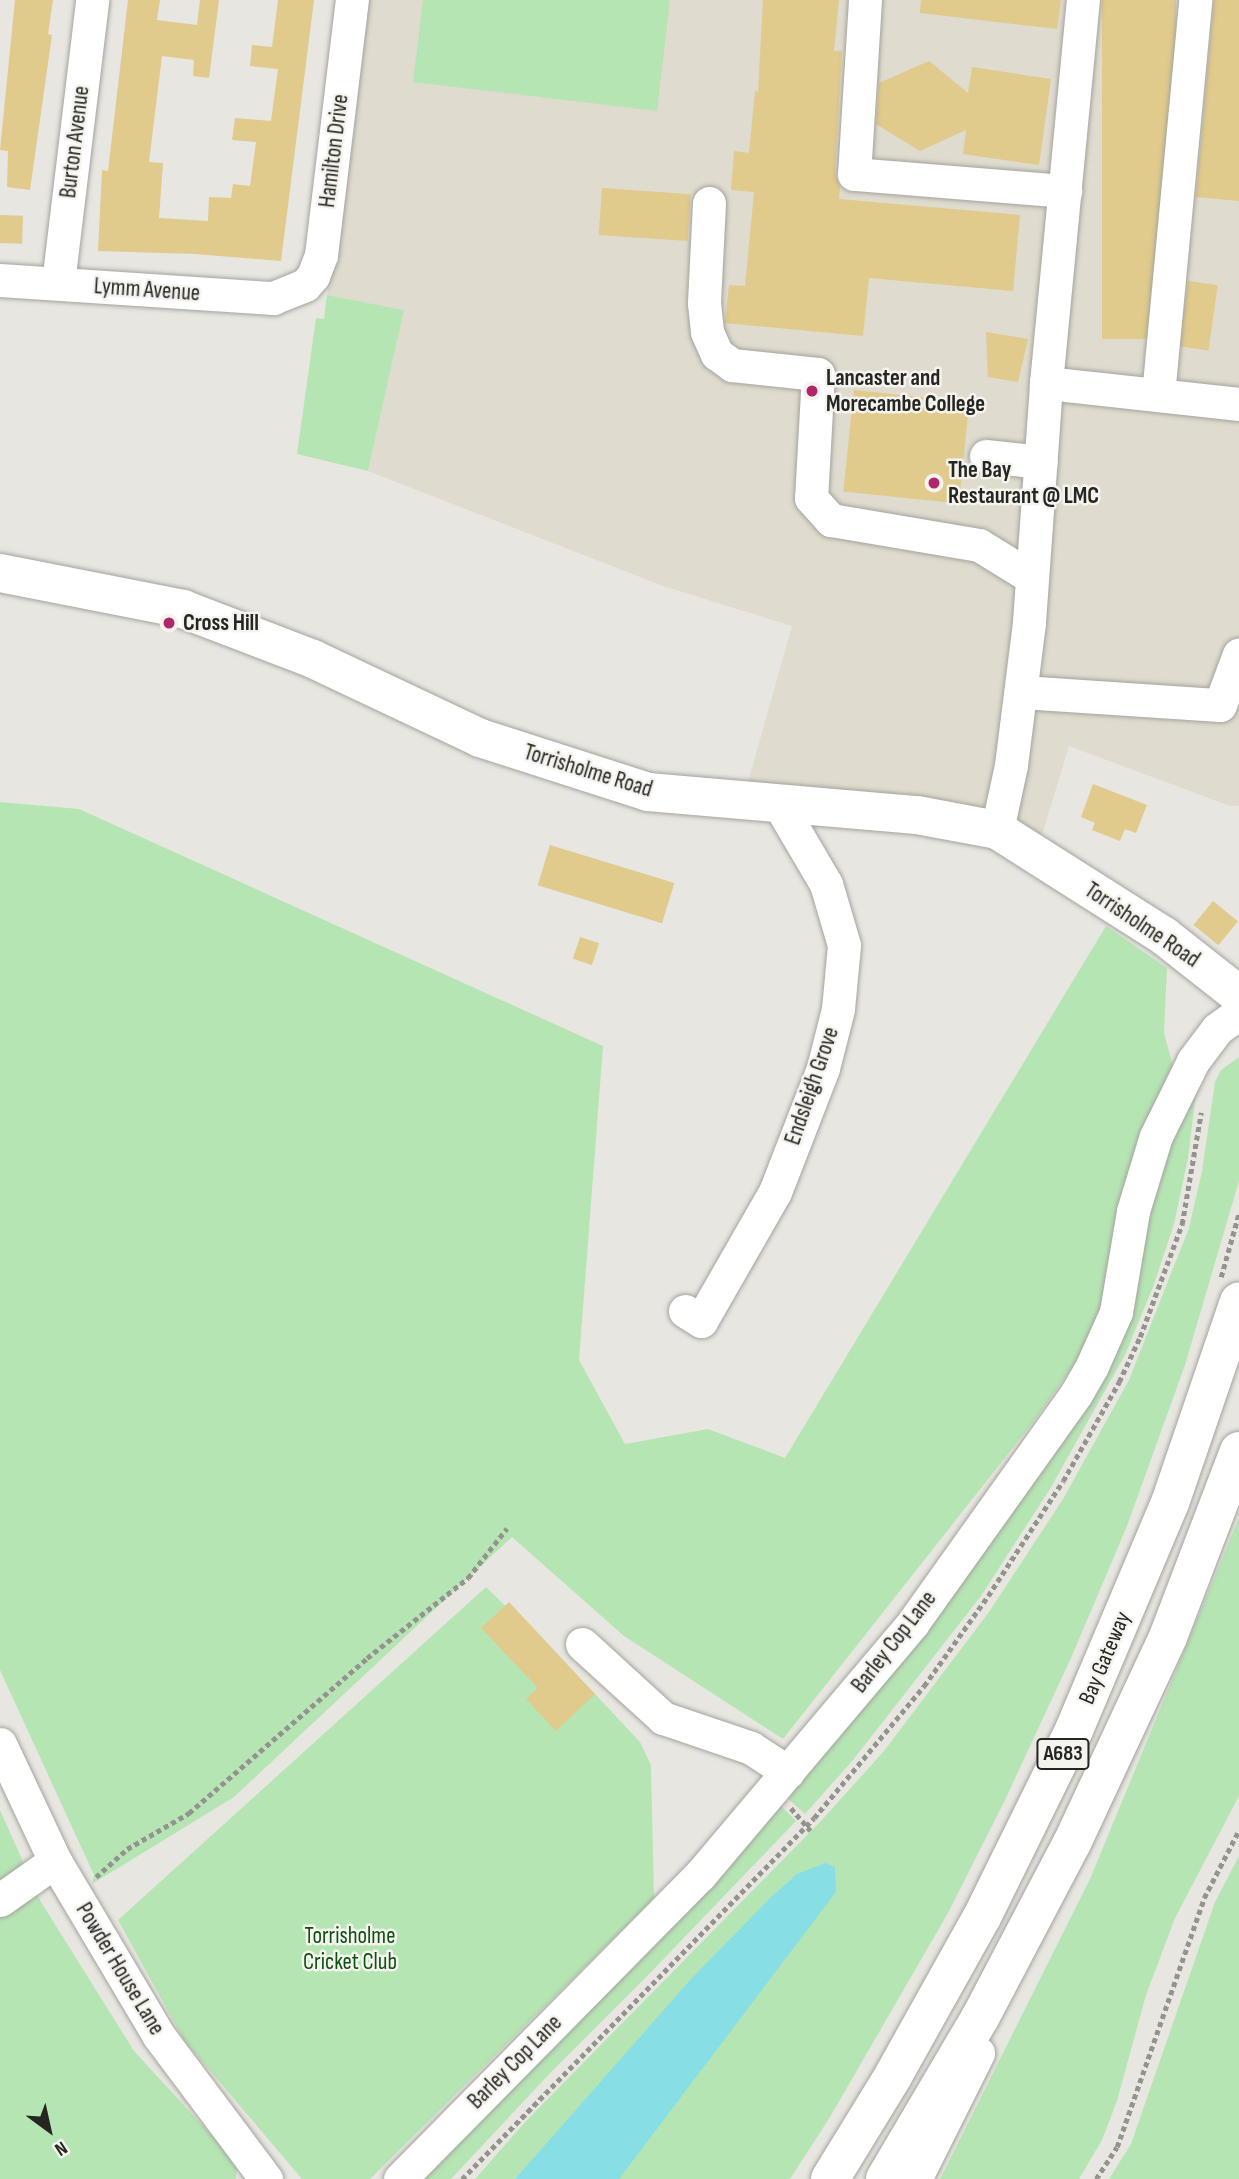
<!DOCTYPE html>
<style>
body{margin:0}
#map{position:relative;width:1239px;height:2179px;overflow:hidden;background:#e8e6e0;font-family:"Sofia Sans Condensed",sans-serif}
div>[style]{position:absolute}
.built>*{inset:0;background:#dfdbce}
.green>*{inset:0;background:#b6e5b4}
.water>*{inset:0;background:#88dee5}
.building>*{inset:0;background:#e0ca8c;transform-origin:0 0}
.path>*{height:4.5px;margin-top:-2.25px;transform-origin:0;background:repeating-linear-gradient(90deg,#94938e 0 5px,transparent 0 8.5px)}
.roads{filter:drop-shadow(0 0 2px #a5a39e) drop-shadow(0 0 2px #a5a39e)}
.minor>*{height:33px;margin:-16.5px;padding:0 16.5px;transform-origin:16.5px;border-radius:16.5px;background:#fff}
.major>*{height:38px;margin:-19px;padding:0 19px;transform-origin:19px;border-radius:19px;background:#fff}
.highway>*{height:38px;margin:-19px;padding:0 19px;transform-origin:19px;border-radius:19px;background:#fff}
.dots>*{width:19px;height:19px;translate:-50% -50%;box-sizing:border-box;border:4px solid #f5f3ed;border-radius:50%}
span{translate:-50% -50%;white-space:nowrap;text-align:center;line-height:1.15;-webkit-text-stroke:5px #f5f3ed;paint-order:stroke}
.shield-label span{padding:2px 5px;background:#f5f3ed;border:2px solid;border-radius:5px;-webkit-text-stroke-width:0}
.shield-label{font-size:21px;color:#252522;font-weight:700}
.street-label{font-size:23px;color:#252522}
.poi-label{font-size:23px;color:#252522;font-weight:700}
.left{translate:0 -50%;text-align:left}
.park-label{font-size:23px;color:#0c5012}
.north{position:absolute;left:14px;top:2095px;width:70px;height:70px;-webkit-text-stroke:5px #f5f3ed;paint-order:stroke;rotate:147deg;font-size:19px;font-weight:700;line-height:28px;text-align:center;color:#252522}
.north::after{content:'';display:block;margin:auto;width:24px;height:32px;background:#252522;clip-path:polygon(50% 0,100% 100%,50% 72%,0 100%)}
</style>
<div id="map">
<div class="built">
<i style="clip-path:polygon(364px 0,1239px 0,1239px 806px,1230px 806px,1069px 746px,1042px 835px,954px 804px,748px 782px,792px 626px,663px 586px,368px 471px,404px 310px,327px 295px)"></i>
</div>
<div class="green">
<i style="clip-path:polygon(423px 0,670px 0,657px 111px,413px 82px)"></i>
<i style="clip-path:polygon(327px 295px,404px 310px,368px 471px,297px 454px,316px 318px,324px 319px)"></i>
<i style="clip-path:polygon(0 802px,79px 809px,603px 1046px,579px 1360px,625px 1444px,708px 1429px,785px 1458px,1106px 926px,1167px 968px,1164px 1033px,1174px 1070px,1098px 1331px,1034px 1421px,783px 1739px,624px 1636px,512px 1537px,234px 1797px,92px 1884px,94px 1875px,0 1670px)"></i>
<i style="clip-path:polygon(1239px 1057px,1239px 1181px,1185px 1365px,1127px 1526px,1071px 1658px,1005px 1800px,948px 1913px,830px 2117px,790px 2179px,475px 2179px,527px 2120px,821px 1821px,884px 1751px,989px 1612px,1063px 1499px,1129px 1380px,1189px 1228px,1202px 1171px,1215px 1082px,1221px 1070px)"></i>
<i style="clip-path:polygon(1198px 1076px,1188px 1158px,1174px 1224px,1153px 1287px,1125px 1355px,1050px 1489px,981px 1596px,853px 1760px,805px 1814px,783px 1794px,1072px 1421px,1161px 1159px)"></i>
<i style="clip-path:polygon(1239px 1518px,1239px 1796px,1175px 1918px,1146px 1995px,1117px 2101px,1102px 2140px,1079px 2179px,940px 2179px,1090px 1879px)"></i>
<i style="clip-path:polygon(486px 1587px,595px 1694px,640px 1742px,651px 1765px,654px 1898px,370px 2179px,302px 2179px,184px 2040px,118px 1920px)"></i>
<i style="clip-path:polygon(778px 1803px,796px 1821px,653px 1970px,552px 2071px,451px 2179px,415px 2179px)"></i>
<i style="clip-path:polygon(0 1810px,41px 1902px,134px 2051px,237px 2163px,236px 2179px,0 2179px)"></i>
<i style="clip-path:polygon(1239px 1856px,1239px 2179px,1109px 2179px,1131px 2144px,1215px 1902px)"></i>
</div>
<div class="water">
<i style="clip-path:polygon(825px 1863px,835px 1867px,836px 1892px,619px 2179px,515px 2179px,691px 1979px,769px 1899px,797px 1874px)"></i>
</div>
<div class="building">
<i style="clip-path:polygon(15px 0,53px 0,48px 34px,52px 35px,30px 190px,7px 187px,8px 151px,0 150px)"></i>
<i style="clip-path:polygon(128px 0,160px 0,157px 20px,197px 25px,200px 0,219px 0,209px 78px,193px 76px,194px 60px,162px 56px,149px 162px,163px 163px,159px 218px,208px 221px,209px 197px,231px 198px,233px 184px,250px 186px,256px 142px,232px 140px,235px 118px,271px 121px,278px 69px,250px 66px,252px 45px,272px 47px,278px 0,314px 0,281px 261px,195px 254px,98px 251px,102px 170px,108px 171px)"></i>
<i style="clip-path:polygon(763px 0,839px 0,834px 51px,842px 51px,835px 173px,840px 186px,839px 199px,1020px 215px,1013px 291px,869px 278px,863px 336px,725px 323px,729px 285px,745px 286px,754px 192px,731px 190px,734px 151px,749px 153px,755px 91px,758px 92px)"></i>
<i style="clip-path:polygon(921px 0,1061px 0,1057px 29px,920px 13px)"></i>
<i style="left:1102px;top:0;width:74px;height:339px"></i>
<i style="clip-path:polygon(1214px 0,1239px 0,1239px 201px,1196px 197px)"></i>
<i style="clip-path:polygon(929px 61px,968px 93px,972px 67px,1051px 79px,1039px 165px,963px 154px,966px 130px,920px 151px,876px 124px,879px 83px)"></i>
<i style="left:602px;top:188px;width:89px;height:47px;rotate:4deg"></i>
<i style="left:0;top:215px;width:23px;height:28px;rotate:2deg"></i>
<i style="left:1188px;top:281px;width:30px;height:66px;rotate:8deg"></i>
<i style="clip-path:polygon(986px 332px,1028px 339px,1018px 382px,988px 377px)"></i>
<i style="left:854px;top:390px;width:116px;height:102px;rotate:6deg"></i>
<i style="clip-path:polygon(1093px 784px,1147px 805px,1136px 833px,1125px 829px,1120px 841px,1092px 830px,1095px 823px,1081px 817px)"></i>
<i style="left:550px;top:845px;width:130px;height:42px;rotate:17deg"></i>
<i style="left:1213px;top:901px;width:32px;height:31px;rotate:39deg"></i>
<i style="left:580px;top:937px;width:20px;height:23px;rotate:18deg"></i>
<i style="clip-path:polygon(509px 1602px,595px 1694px,556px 1731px,526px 1699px,538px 1688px,481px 1628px)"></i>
</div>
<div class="path">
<i style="left:1221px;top:1277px;width:66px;rotate:-74.3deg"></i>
<i style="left:791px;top:1808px;width:30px;rotate:49deg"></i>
<i style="left:96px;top:1877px;width:42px;rotate:-42.1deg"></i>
<i style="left:127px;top:1849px;width:72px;rotate:-30.1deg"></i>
<i style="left:189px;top:1813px;width:236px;rotate:-41deg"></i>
<i style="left:367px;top:1658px;width:129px;rotate:-38.4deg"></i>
<i style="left:468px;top:1578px;width:63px;rotate:-52deg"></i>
<i style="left:462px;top:2179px;width:504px;rotate:-45.72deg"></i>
<i style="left:814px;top:1818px;width:172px;rotate:-50.2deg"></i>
<i style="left:924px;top:1686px;width:110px;rotate:-54.6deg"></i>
<i style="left:988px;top:1596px;width:137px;rotate:-56.9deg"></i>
<i style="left:1063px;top:1481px;width:114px;rotate:-60.5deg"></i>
<i style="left:1119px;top:1382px;width:50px;rotate:-65deg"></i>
<i style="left:1140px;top:1337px;width:121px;rotate:-69.6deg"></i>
<i style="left:1182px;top:1224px;width:113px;rotate:-80.3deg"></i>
<i style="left:1096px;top:2179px;width:38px;rotate:-57deg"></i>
<i style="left:1117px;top:2147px;width:264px;rotate:-70.7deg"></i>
<i style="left:1204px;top:1898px;width:76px;rotate:-62.8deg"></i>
</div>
<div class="roads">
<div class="minor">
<i style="left:865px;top:0;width:174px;rotate:93.6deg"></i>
<i style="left:854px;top:174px;width:212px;rotate:4.6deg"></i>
<i style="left:709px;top:203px;width:100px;rotate:92.9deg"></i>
<i style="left:704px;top:303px;width:29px;rotate:84deg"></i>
<i style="left:707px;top:332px;width:24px;rotate:66deg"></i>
<i style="left:717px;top:354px;width:19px;rotate:36deg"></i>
<i style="left:732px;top:365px;width:86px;rotate:6deg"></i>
<i style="left:818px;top:374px;width:124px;rotate:93.2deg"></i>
<i style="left:811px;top:498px;width:30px;rotate:48deg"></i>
<i style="left:831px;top:520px;width:150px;rotate:9.6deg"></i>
<i style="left:979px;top:545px;width:61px;rotate:31.6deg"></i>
<i style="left:0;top:280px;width:274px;rotate:3.8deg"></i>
<i style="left:273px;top:298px;width:35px;rotate:-22deg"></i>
<i style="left:305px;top:285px;width:12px;rotate:-48deg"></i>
<i style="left:313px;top:276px;width:22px;rotate:-69deg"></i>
<i style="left:321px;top:255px;width:257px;rotate:-83.1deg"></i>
<i style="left:58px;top:283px;width:285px;rotate:-83.1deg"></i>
<i style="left:1046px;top:383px;width:194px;rotate:6.2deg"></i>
<i style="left:1158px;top:395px;width:397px;rotate:-84.6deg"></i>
<i style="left:986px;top:456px;width:55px;rotate:6.2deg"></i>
<i style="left:1022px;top:692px;width:198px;rotate:3.8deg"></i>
<i style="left:1220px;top:705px;width:54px;rotate:-69.6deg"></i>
<i style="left:997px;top:830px;width:66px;rotate:-77.8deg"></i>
<i style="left:1011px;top:765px;width:144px;rotate:-82.8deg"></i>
<i style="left:1029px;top:622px;width:240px;rotate:-85.9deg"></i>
<i style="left:1046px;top:383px;width:385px;rotate:-84.5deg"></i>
<i style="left:685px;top:1311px;width:19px;rotate:32deg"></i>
<i style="left:701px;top:1321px;width:149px;rotate:-60.2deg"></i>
<i style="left:775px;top:1192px;width:133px;rotate:-68.8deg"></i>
<i style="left:823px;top:1068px;width:61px;rotate:-75.7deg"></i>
<i style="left:838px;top:1009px;width:64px;rotate:-84.6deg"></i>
<i style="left:844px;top:945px;width:64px;rotate:-106.4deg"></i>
<i style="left:826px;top:884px;width:93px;rotate:-120.4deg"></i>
<i style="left:582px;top:1644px;width:110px;rotate:42.4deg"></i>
<i style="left:663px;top:1718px;width:93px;rotate:18.8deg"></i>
<i style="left:751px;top:1748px;width:44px;rotate:33deg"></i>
<i style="left:0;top:1744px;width:129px;rotate:64.8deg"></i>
<i style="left:55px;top:1861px;width:204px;rotate:59.3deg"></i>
<i style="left:159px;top:2036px;width:179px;rotate:53.2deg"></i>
<i style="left:0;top:1900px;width:67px;rotate:-35.3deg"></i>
<i style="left:400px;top:2179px;width:427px;rotate:-45.4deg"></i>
<i style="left:700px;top:1875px;width:329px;rotate:-49.8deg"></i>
<i style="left:912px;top:1624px;width:282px;rotate:-54.5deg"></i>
<i style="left:1076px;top:1394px;width:32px;rotate:-60deg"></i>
<i style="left:1092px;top:1366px;width:59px;rotate:-66deg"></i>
<i style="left:1116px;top:1312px;width:102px;rotate:-80.4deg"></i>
<i style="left:1133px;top:1211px;width:78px;rotate:-73deg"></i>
<i style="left:1156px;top:1136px;width:84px;rotate:-63.7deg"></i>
<i style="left:1193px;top:1061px;width:40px;rotate:-53deg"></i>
<i style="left:1217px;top:1029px;width:27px;rotate:-36deg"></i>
<i style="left:915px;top:2179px;width:141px;rotate:-63.4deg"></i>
</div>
<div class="major">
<i style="left:0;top:573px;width:187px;rotate:11.1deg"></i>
<i style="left:183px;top:609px;width:139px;rotate:21deg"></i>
<i style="left:313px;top:659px;width:185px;rotate:25.3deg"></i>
<i style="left:480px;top:738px;width:176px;rotate:17.8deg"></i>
<i style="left:648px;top:792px;width:270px;rotate:4.9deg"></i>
<i style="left:917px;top:815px;width:81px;rotate:10.6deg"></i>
<i style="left:997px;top:830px;width:198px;rotate:32.4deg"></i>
<i style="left:1164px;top:936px;width:95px;rotate:38.2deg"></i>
</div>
<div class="highway">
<i style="left:830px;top:2179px;width:121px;rotate:-58.5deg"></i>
<i style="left:893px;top:2076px;width:182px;rotate:-60.8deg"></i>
<i style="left:982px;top:1917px;width:208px;rotate:-63.8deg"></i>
<i style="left:1074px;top:1730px;width:246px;rotate:-67.1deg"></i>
<i style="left:1170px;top:1503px;width:213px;rotate:-71.1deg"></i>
<i style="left:885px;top:2179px;width:187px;rotate:-59.5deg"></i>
<i style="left:980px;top:2018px;width:198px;rotate:-62.3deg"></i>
<i style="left:1072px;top:1843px;width:227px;rotate:-65deg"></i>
<i style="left:1168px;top:1637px;width:199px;rotate:-69.1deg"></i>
</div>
</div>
<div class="dots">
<i style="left:812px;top:391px;background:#af276a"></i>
<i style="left:934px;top:483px;background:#af276a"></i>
<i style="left:169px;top:623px;background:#af276a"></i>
</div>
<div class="shield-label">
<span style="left:1063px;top:1754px">A683</span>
</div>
<div class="street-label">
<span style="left:75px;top:142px;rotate:-83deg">Burton Avenue</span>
<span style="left:334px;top:151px;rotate:-83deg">Hamilton Drive</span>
<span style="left:147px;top:290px;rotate:4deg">Lymm Avenue</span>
<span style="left:588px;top:771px;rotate:17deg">Torrisholme Road</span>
<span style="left:1142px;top:925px;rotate:34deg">Torrisholme Road</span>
<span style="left:812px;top:1086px;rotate:-71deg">Endsleigh Grove</span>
<span style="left:894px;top:1642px;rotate:-52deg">Barley Cop Lane</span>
<span style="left:1105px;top:1658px;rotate:-67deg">Bay Gateway</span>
<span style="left:120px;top:1969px;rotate:59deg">Powder House Lane</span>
<span style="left:515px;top:2062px;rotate:-45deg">Barley Cop Lane</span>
</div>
<div class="poi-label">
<span class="left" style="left:826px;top:391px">Lancaster and<br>Morecambe College</span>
<span class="left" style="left:948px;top:483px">The Bay<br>Restaurant @ LMC</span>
<span class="left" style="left:183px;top:623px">Cross Hill</span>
</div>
<div class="park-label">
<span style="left:350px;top:1949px">Torrisholme<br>Cricket Club</span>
</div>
<div class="north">N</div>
</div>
